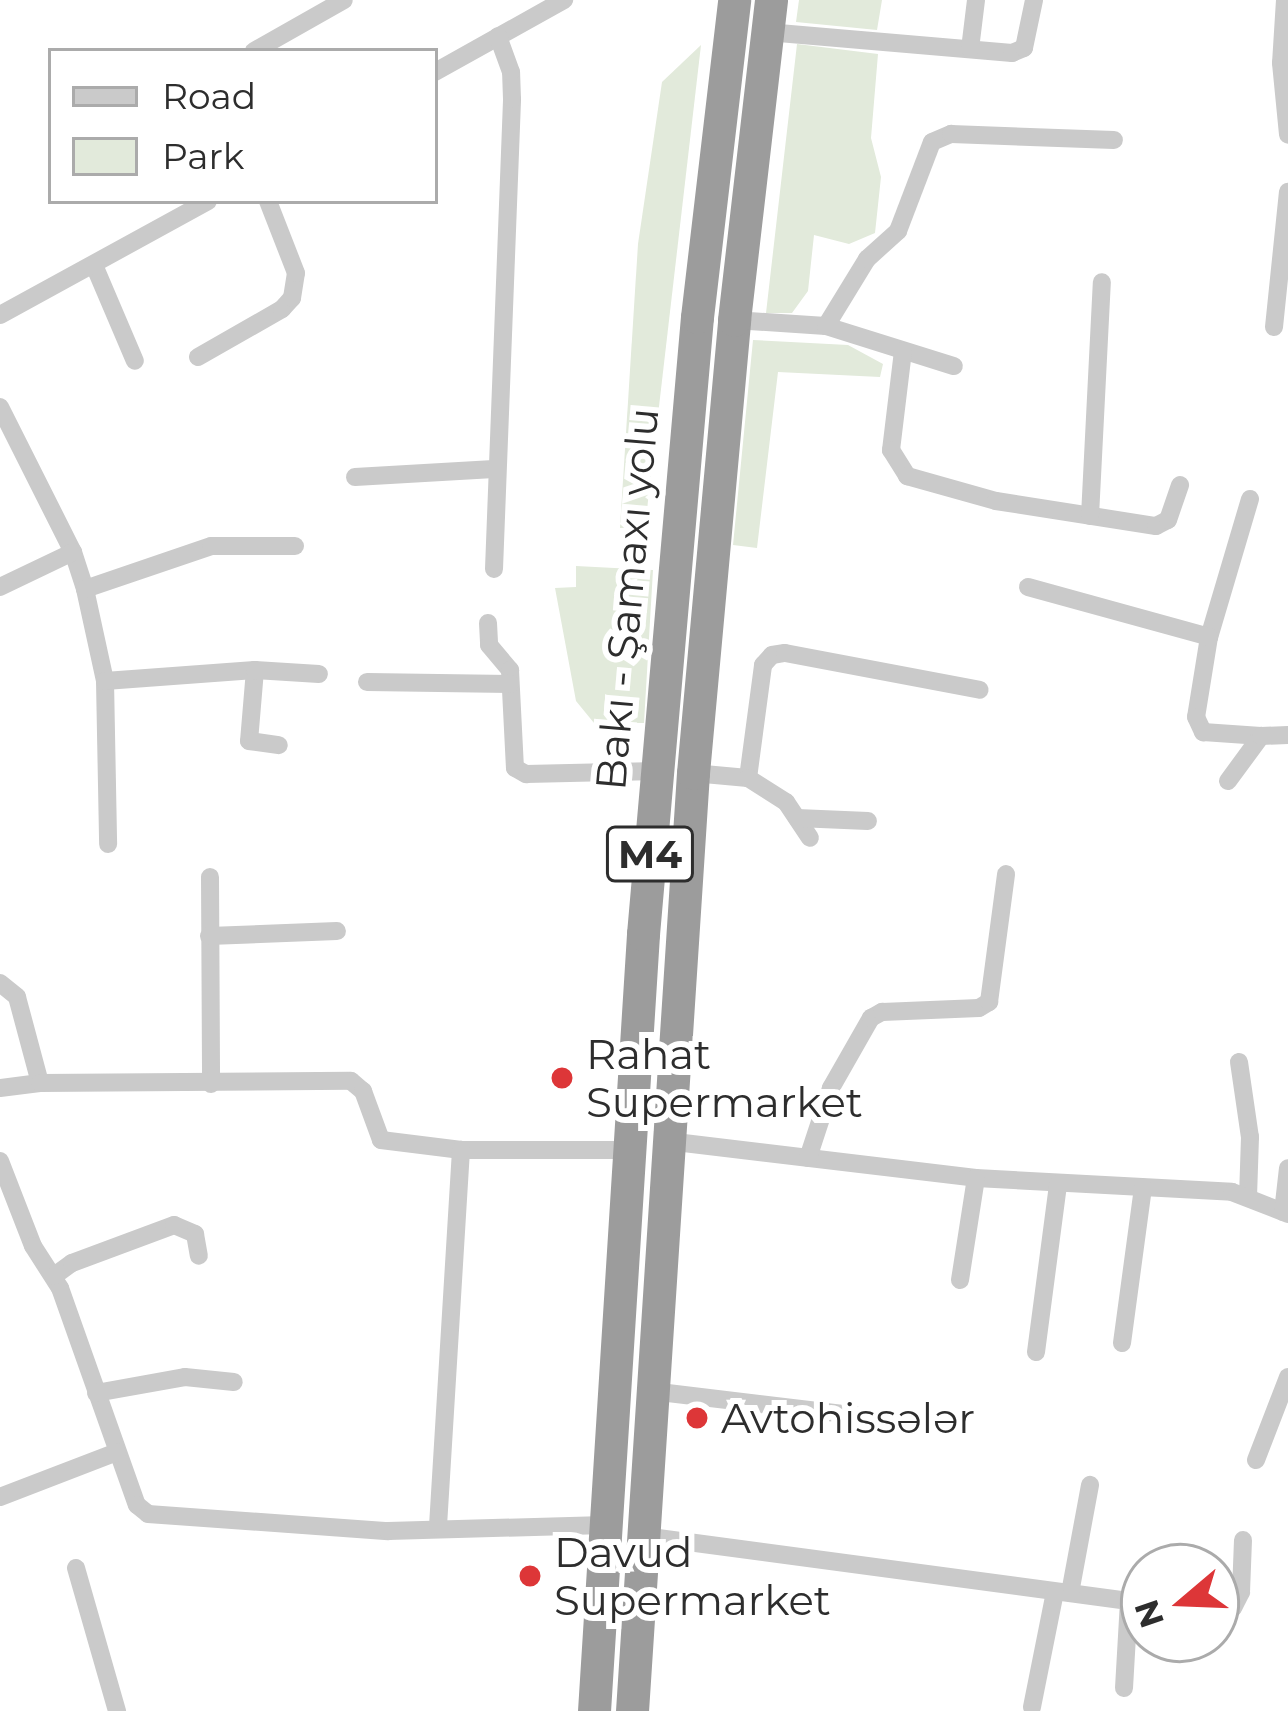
<!DOCTYPE html>
<meta charset="utf-8">
<style>
body{margin:0}
#map{position:relative;width:1288px;height:1711px;overflow:hidden;background:#fff;font-family:Montserrat,sans-serif}
div>[style]{position:absolute}
.green>*{inset:0;background:#e2eadb}
.minor>*{height:18px;margin:-9px;padding:0 9px;transform-origin:9px;border-radius:9px;background:#cacaca}
.trunk>*{height:33px;margin:-16.5px;padding:0 16.5px;transform-origin:16.5px;border-radius:16.5px;background:#9c9c9c}
.dots>*{width:33px;height:33px;translate:-50% -50%;box-sizing:border-box;border:6px solid #fff;border-radius:50%}
span{translate:-50% -50%;white-space:nowrap;text-align:center;line-height:1.15;-webkit-text-stroke:12px #fff;paint-order:stroke}
.shield-label span{padding:3px 9px;background:#fff;border:3px solid;border-radius:9px;-webkit-text-stroke-width:0}
.shield-label{font-size:39px;color:#2d2d2d;font-weight:700}
.street-label{font-size:42px;color:#2d2d2d}
.poi-label{font-size:42px;color:#2d2d2d}
.left{translate:0 -50%;text-align:left}
.legend{position:absolute;left:48px;top:48px;width:390px;height:156px;box-sizing:border-box;background:#fff;border:3px solid #ababab;margin:0;padding:15px 21px;list-style:none;font-size:36px;color:#2d2d2d}
.legend li{display:flex;align-items:center;gap:24px;height:60px}
.legend b{width:60px;border:3px solid #ababab}
.north{position:absolute;left:1120px;top:1543px;width:120px;height:120px;box-sizing:border-box;background:#fff;border:3px solid #ababab;border-radius:50%;rotate:251deg;font-size:33px;font-weight:700;line-height:48px;text-align:center;color:#2d2d2d}
.north::after{content:'';display:block;margin:auto;width:42px;height:54px;background:#dd3638;clip-path:polygon(50% 0,100% 100%,50% 72%,0 100%)}
</style>
<div id="map">
<div class="green">
<i style="clip-path:polygon(799px 0,882px 0,877px 30px,796px 22px)"></i>
<i style="clip-path:polygon(797px 44px,878px 54px,871px 138px,881px 177px,875px 233px,849px 244px,814px 235px,808px 291px,792px 313px,766px 313px)"></i>
<i style="clip-path:polygon(701px 45px,645px 527px,620px 528px,638px 244px,662px 82px)"></i>
<i style="clip-path:polygon(753px 340px,848px 345px,883px 364px,880px 377px,778px 372px,757px 548px,733px 545px)"></i>
<i style="clip-path:polygon(576px 566px,653px 570px,644px 723px,594px 723px,576px 701px,555px 588px,576px 587px)"></i>
</div>
<div class="minor">
<i style="left:1285px;top:0;width:63px;rotate:93.6deg"></i>
<i style="left:1281px;top:63px;width:72px;rotate:84.4deg"></i>
<i style="left:767px;top:32px;width:246px;rotate:4.9deg"></i>
<i style="left:1012px;top:53px;width:13px;rotate:-23deg"></i>
<i style="left:1024px;top:48px;width:49px;rotate:-78.2deg"></i>
<i style="left:970px;top:49px;width:49px;rotate:-83deg"></i>
<i style="left:254px;top:51px;width:103px;rotate:-29.5deg"></i>
<i style="left:435px;top:72px;width:148px;rotate:-29.2deg"></i>
<i style="left:94px;top:265px;width:104px;rotate:66.9deg"></i>
<i style="left:0;top:315px;width:237px;rotate:-28.7deg"></i>
<i style="left:734px;top:320px;width:92px;rotate:3.7deg"></i>
<i style="left:826px;top:326px;width:134px;rotate:17.4deg"></i>
<i style="left:826px;top:326px;width:79px;rotate:-58.5deg"></i>
<i style="left:867px;top:259px;width:42px;rotate:-42.1deg"></i>
<i style="left:898px;top:231px;width:95px;rotate:-69.1deg"></i>
<i style="left:932px;top:142px;width:21px;rotate:-23deg"></i>
<i style="left:951px;top:134px;width:163px;rotate:2.1deg"></i>
<i style="left:1274px;top:327px;width:136px;rotate:-84.1deg"></i>
<i style="left:903px;top:351px;width:100px;rotate:96.9deg"></i>
<i style="left:891px;top:450px;width:31px;rotate:58deg"></i>
<i style="left:907px;top:476px;width:92px;rotate:15.7deg"></i>
<i style="left:996px;top:501px;width:162px;rotate:8.9deg"></i>
<i style="left:1156px;top:526px;width:13px;rotate:-27deg"></i>
<i style="left:1168px;top:520px;width:37px;rotate:-71deg"></i>
<i style="left:198px;top:357px;width:97px;rotate:-29.7deg"></i>
<i style="left:282px;top:309px;width:15px;rotate:-48deg"></i>
<i style="left:292px;top:298px;width:25px;rotate:-81deg"></i>
<i style="left:296px;top:273px;width:77px;rotate:-111.3deg"></i>
<i style="left:0;top:407px;width:162px;rotate:63.3deg"></i>
<i style="left:73px;top:552px;width:39px;rotate:72deg"></i>
<i style="left:85px;top:589px;width:94px;rotate:77.7deg"></i>
<i style="left:105px;top:681px;width:163px;rotate:88.9deg"></i>
<i style="left:355px;top:477px;width:139px;rotate:-3.3deg"></i>
<i style="left:1250px;top:499px;width:144px;rotate:106.5deg"></i>
<i style="left:1209px;top:637px;width:81px;rotate:99.2deg"></i>
<i style="left:1196px;top:717px;width:17px;rotate:65deg"></i>
<i style="left:1203px;top:732px;width:58px;rotate:3.9deg"></i>
<i style="left:1090px;top:516px;width:234px;rotate:-87.1deg"></i>
<i style="left:494px;top:569px;width:470px;rotate:-87.8deg"></i>
<i style="left:512px;top:99px;width:27px;rotate:-92deg"></i>
<i style="left:511px;top:72px;width:38px;rotate:-110deg"></i>
<i style="left:0;top:587px;width:81px;rotate:-25.6deg"></i>
<i style="left:1028px;top:587px;width:188px;rotate:15.4deg"></i>
<i style="left:85px;top:589px;width:133px;rotate:-18.8deg"></i>
<i style="left:211px;top:546px;width:84px"></i>
<i style="left:488px;top:623px;width:22px;rotate:87deg"></i>
<i style="left:489px;top:645px;width:33px;rotate:50deg"></i>
<i style="left:510px;top:670px;width:98px;rotate:87.1deg"></i>
<i style="left:515px;top:768px;width:13px;rotate:29deg"></i>
<i style="left:526px;top:774px;width:131px;rotate:-1.3deg"></i>
<i style="left:255px;top:670px;width:71px;rotate:94.8deg"></i>
<i style="left:249px;top:741px;width:30px;rotate:8deg"></i>
<i style="left:105px;top:681px;width:150px;rotate:-4.2deg"></i>
<i style="left:255px;top:670px;width:64px;rotate:3.6deg"></i>
<i style="left:367px;top:682px;width:143px;rotate:0.8deg"></i>
<i style="left:693px;top:773px;width:55px;rotate:5.2deg"></i>
<i style="left:748px;top:778px;width:114px;rotate:-82.4deg"></i>
<i style="left:763px;top:665px;width:13px;rotate:-48deg"></i>
<i style="left:772px;top:655px;width:13px;rotate:-9deg"></i>
<i style="left:785px;top:653px;width:198px;rotate:10.7deg"></i>
<i style="left:748px;top:778px;width:45px;rotate:32.3deg"></i>
<i style="left:786px;top:802px;width:43px;rotate:56.3deg"></i>
<i style="left:1228px;top:781px;width:56px;rotate:-53.7deg"></i>
<i style="left:1261px;top:736px;width:27px;rotate:-2deg"></i>
<i style="left:797px;top:818px;width:71px;rotate:2.4deg"></i>
<i style="left:210px;top:877px;width:207px;rotate:89.7deg"></i>
<i style="left:209px;top:936px;width:128px;rotate:-2.2deg"></i>
<i style="left:0;top:983px;width:22px;rotate:39deg"></i>
<i style="left:17px;top:997px;width:89px;rotate:75deg"></i>
<i style="left:1239px;top:1062px;width:76px;rotate:81.7deg"></i>
<i style="left:1250px;top:1137px;width:60px;rotate:91.9deg"></i>
<i style="left:0;top:1088px;width:40px;rotate:-7.1deg"></i>
<i style="left:40px;top:1083px;width:311px;rotate:-0.4deg"></i>
<i style="left:351px;top:1081px;width:16px;rotate:40deg"></i>
<i style="left:363px;top:1091px;width:52px;rotate:69.8deg"></i>
<i style="left:381px;top:1140px;width:81px;rotate:7.1deg"></i>
<i style="left:461px;top:1150px;width:167px"></i>
<i style="left:667px;top:1141px;width:311px;rotate:6.8deg"></i>
<i style="left:976px;top:1178px;width:256px;rotate:3.1deg"></i>
<i style="left:1232px;top:1192px;width:60px;rotate:21.4deg"></i>
<i style="left:808px;top:1158px;width:74px;rotate:-71.8deg"></i>
<i style="left:831px;top:1088px;width:81px;rotate:-60.3deg"></i>
<i style="left:871px;top:1018px;width:13px;rotate:-29deg"></i>
<i style="left:882px;top:1012px;width:97px;rotate:-2.4deg"></i>
<i style="left:979px;top:1008px;width:12px;rotate:-31deg"></i>
<i style="left:989px;top:1002px;width:129px;rotate:-82.4deg"></i>
<i style="left:0;top:1161px;width:91px;rotate:68.8deg"></i>
<i style="left:33px;top:1246px;width:50px;rotate:57.3deg"></i>
<i style="left:60px;top:1288px;width:230px;rotate:70.5deg"></i>
<i style="left:137px;top:1505px;width:14px;rotate:39deg"></i>
<i style="left:148px;top:1514px;width:241px;rotate:4.1deg"></i>
<i style="left:388px;top:1531px;width:217px;rotate:-1.6deg"></i>
<i style="left:1283px;top:1212px;width:44px;rotate:-83.5deg"></i>
<i style="left:54px;top:1276px;width:22px;rotate:-36deg"></i>
<i style="left:72px;top:1263px;width:109px;rotate:-20.4deg"></i>
<i style="left:174px;top:1225px;width:23px;rotate:23deg"></i>
<i style="left:195px;top:1234px;width:22px;rotate:80deg"></i>
<i style="left:960px;top:1280px;width:103px;rotate:-81.1deg"></i>
<i style="left:1122px;top:1343px;width:157px;rotate:-82.3deg"></i>
<i style="left:1036px;top:1352px;width:169px;rotate:-82.5deg"></i>
<i style="left:651px;top:1391px;width:244px;rotate:6.8deg"></i>
<i style="left:96px;top:1393px;width:90px;rotate:-10.2deg"></i>
<i style="left:185px;top:1377px;width:49px;rotate:5.8deg"></i>
<i style="left:1256px;top:1460px;width:89px;rotate:-68.9deg"></i>
<i style="left:0;top:1497px;width:125px;rotate:-21deg"></i>
<i style="left:438px;top:1526px;width:377px;rotate:-86.5deg"></i>
<i style="left:643px;top:1536px;width:505px;rotate:7.62deg"></i>
<i style="left:76px;top:1568px;width:149px;rotate:74deg"></i>
<i style="left:1070px;top:1593px;width:110px;rotate:-79.5deg"></i>
<i style="left:1216px;top:1610px;width:17px;rotate:-7deg"></i>
<i style="left:1233px;top:1608px;width:18px;rotate:-63deg"></i>
<i style="left:1241px;top:1592px;width:52px;rotate:-87.8deg"></i>
<i style="left:1124px;top:1688px;width:86px;rotate:-86.7deg"></i>
<i style="left:1032px;top:1707px;width:117px;rotate:-78.7deg"></i>
</div>
<div class="trunk">
<i style="left:594px;top:1711px;width:779px;rotate:-86.39deg"></i>
<i style="left:643px;top:934px;width:619px;rotate:-85deg"></i>
<i style="left:697px;top:317px;width:319px;rotate:-83.3deg"></i>
<i style="left:632px;top:1711px;width:940px;rotate:-86.28deg"></i>
<i style="left:693px;top:773px;width:455px;rotate:-84.8deg"></i>
<i style="left:734px;top:320px;width:322px;rotate:-83.4deg"></i>
</div>
<div class="dots">
<i style="left:562px;top:1078px;background:#dd3638"></i>
<i style="left:697px;top:1418px;background:#dd3638"></i>
<i style="left:530px;top:1576px;background:#dd3638"></i>
</div>
<div class="shield-label">
<span style="left:650px;top:854px">M4</span>
</div>
<div class="street-label">
<span style="left:627px;top:599px;rotate:-85deg">Bakı - Şamaxı yolu</span>
</div>
<div class="poi-label">
<span class="left" style="left:586px;top:1078px">Rahat<br>Supermarket</span>
<span class="left" style="left:721px;top:1418px">Avtohissələr</span>
<span class="left" style="left:554px;top:1576px">Davud<br>Supermarket</span>
</div>
<ul class="legend">
<li><b style="height:15px;background:#cacaca"></b>Road</li>
<li><b style="height:33px;background:#e2eadb"></b>Park</li>
</ul>
<div class="north">N</div>
</div>
